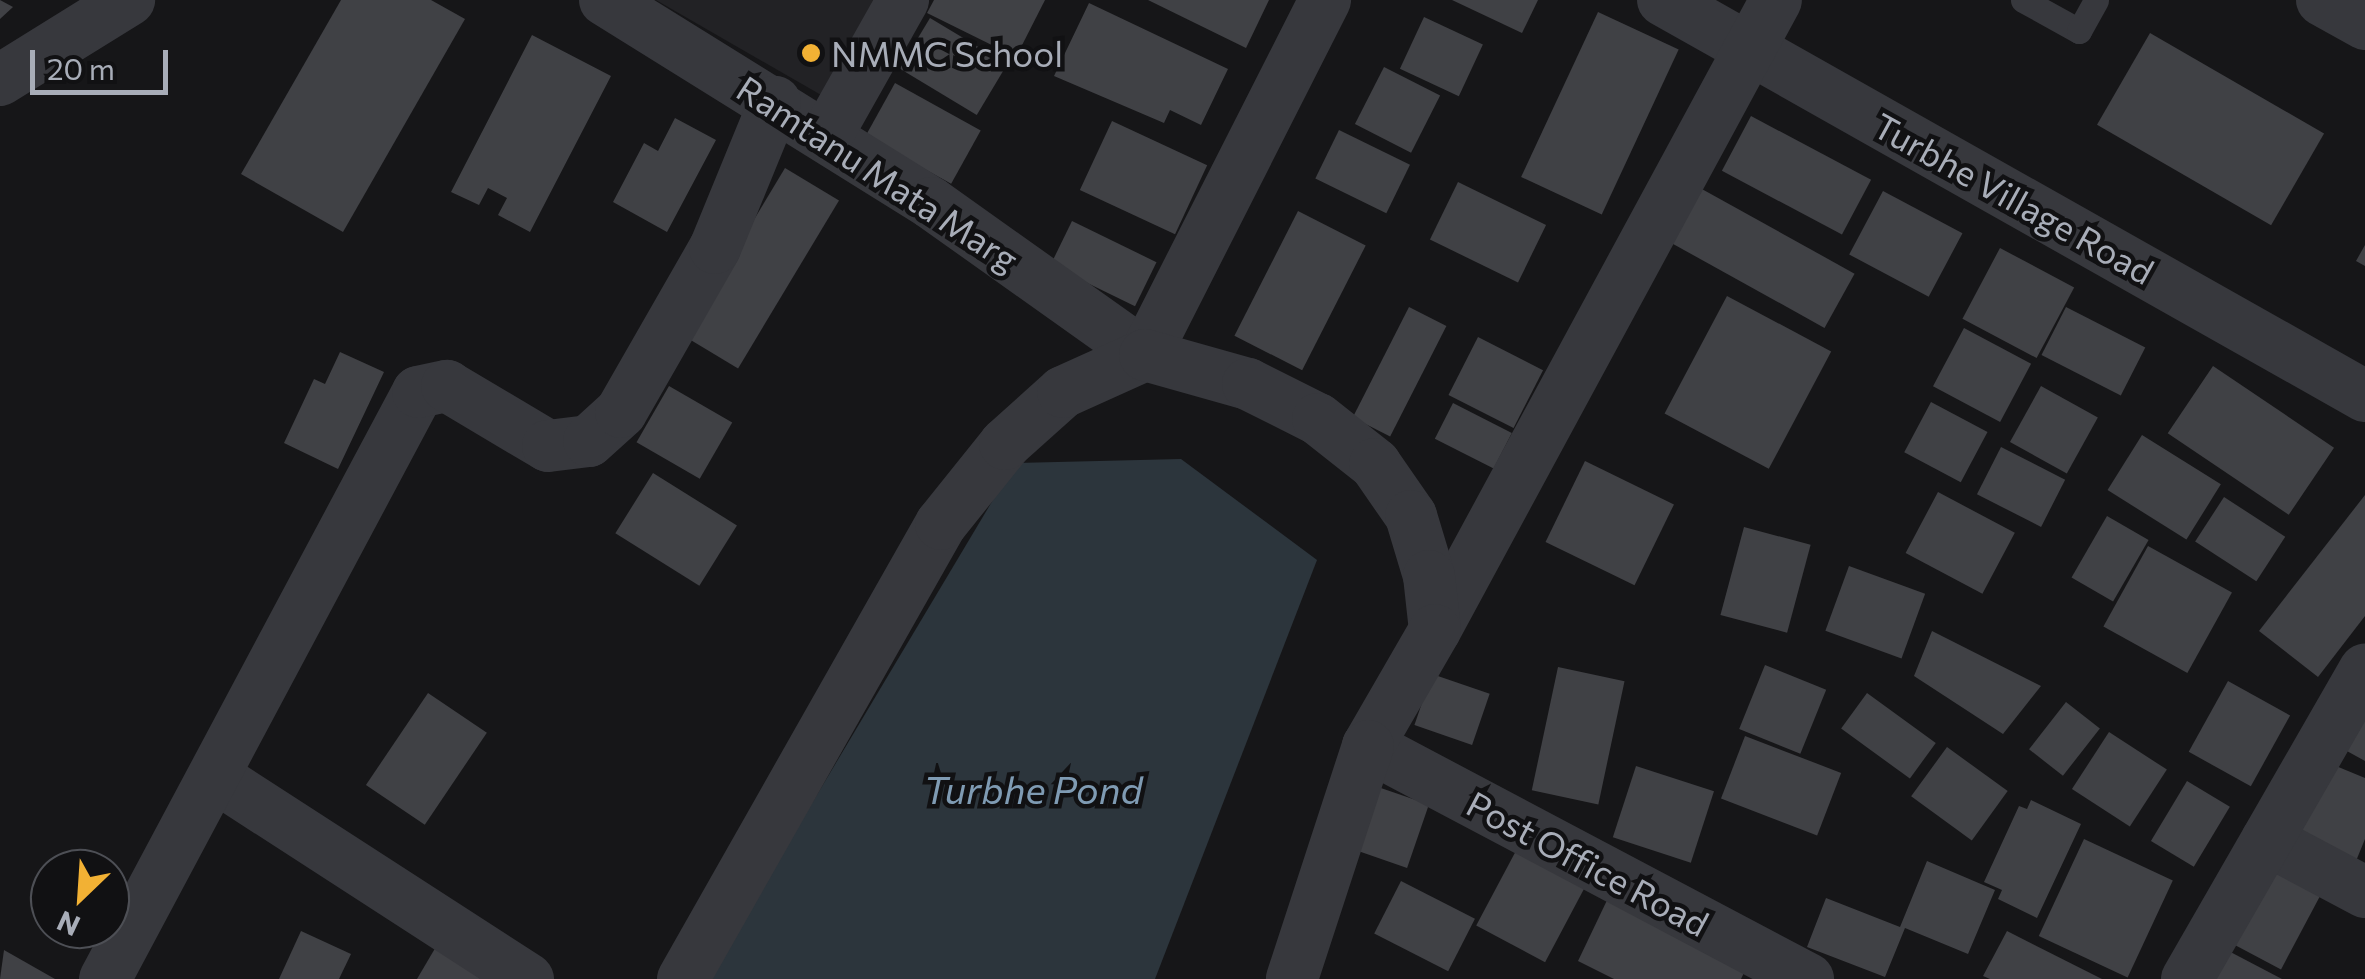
<!DOCTYPE html>
<style>
body{margin:0}
#map{position:relative;width:2365px;height:979px;overflow:hidden;background:#161618;font-family:Commissioner,sans-serif}
div>[style]{position:absolute}
.built>*{inset:0;background:#222225}
.water>*{inset:0;background:#2c353c}
.building>*{inset:0;background:#404145;transform-origin:0 0}
.service>*{height:25px;margin:-12.5px;padding:0 12.5px;transform-origin:12.5px;border-radius:12.5px;background:#37383d}
.minor>*{height:52px;margin:-26px;padding:0 26px;transform-origin:26px;border-radius:26px;background:#37383d}
.dots>*{width:28px;height:28px;translate:-50% -50%;box-sizing:border-box;border:5px solid #111113;border-radius:50%}
span{translate:-50% -50%;white-space:nowrap;text-align:center;line-height:1.15;-webkit-text-stroke:9px #111113;paint-order:stroke}
.poi-label{font-size:35px;color:#a8adb8}
.left{translate:0 -50%;text-align:left}
.street-label{font-size:35px;color:#a8adb8}
.water-label{font-size:38px;color:#7f9bb3;font-style:italic}
.north{position:absolute;left:30px;top:849px;width:100px;height:100px;box-sizing:border-box;background:#111113;border:2px solid #4d4f55;border-radius:50%;rotate:205deg;font-size:28px;font-weight:700;line-height:40px;text-align:center;color:#a8adb8}
.north::after{content:'';display:block;margin:auto;width:35px;height:45px;background:#f2b134;clip-path:polygon(50% 0,100% 100%,50% 72%,0 100%)}
.scale{position:absolute;left:30px;top:50px;width:138px;height:45px;box-sizing:border-box;border:5px solid #a8adb8;border-top:0;padding-left:12px;font-size:30px;line-height:35px;white-space:nowrap;color:#a8adb8;-webkit-text-stroke:8px #111113;paint-order:stroke}
</style>
<div id="map">
<div class="built">
<i style="clip-path:polygon(656px 0,903px 0,842px 107px)"></i>
</div>
<div class="water">
<i style="clip-path:polygon(1181px 459px,1317px 560px,1155px 979px,707px 979px,1015px 463px)"></i>
</div>
<div class="building">
<i style="clip-path:polygon(0 0,13px 7px,0 19px)"></i>
<i style="clip-path:polygon(341px 0,431px 0,465px 19px,343px 232px,241px 174px)"></i>
<i style="clip-path:polygon(934px 0,1045px 0,1016px 57px,927px 13px)"></i>
<i style="clip-path:polygon(1148px 0,1269px 0,1246px 48px)"></i>
<i style="clip-path:polygon(1452px 0,1538px 0,1522px 33px)"></i>
<i style="clip-path:polygon(1089px 3px,1228px 69px,1201px 125px,1170px 110px,1164px 123px,1054px 76px)"></i>
<i style="left:1598px;top:12px;width:89px;height:182px;rotate:25deg"></i>
<i style="left:1424px;top:17px;width:65px;height:57px;rotate:25deg"></i>
<i style="left:930px;top:18px;width:90px;height:59px;rotate:31deg"></i>
<i style="left:2150px;top:33px;width:201px;height:106px;rotate:30deg"></i>
<i style="clip-path:polygon(532px 35px,611px 76px,530px 232px,498px 215px,507px 198px,488px 188px,479px 205px,451px 192px)"></i>
<i style="left:1384px;top:67px;width:63px;height:64px;rotate:27deg"></i>
<i style="left:895px;top:83px;width:98px;height:61px;rotate:29deg"></i>
<i style="left:1751px;top:116px;width:136px;height:62px;rotate:28deg"></i>
<i style="clip-path:polygon(675px 118px,716px 140px,667px 232px,613px 202px,644px 143px,658px 151px)"></i>
<i style="left:1112px;top:121px;width:105px;height:76px;rotate:25deg"></i>
<i style="left:1339px;top:130px;width:79px;height:54px;rotate:26deg"></i>
<i style="left:785px;top:168px;width:63px;height:196px;rotate:31deg"></i>
<i style="left:1458px;top:182px;width:98px;height:64px;rotate:26deg"></i>
<i style="left:1691px;top:183px;width:187px;height:62px;rotate:29deg"></i>
<i style="left:1883px;top:191px;width:90px;height:72px;rotate:28deg"></i>
<i style="left:1298px;top:211px;width:76px;height:140px;rotate:27deg"></i>
<i style="left:1072px;top:221px;width:94px;height:49px;rotate:26deg"></i>
<i style="clip-path:polygon(2365px 245px,2365px 266px,2356px 261px)"></i>
<i style="left:2000px;top:248px;width:84px;height:80px;rotate:28deg"></i>
<i style="left:1727px;top:296px;width:118px;height:133px;rotate:28deg"></i>
<i style="left:1409px;top:307px;width:42px;height:124px;rotate:27deg"></i>
<i style="left:2066px;top:307px;width:89px;height:54px;rotate:27deg"></i>
<i style="left:1964px;top:328px;width:76px;height:66px;rotate:28deg"></i>
<i style="left:1478px;top:337px;width:73px;height:65px;rotate:27deg"></i>
<i style="clip-path:polygon(340px 352px,384px 372px,338px 469px,284px 443px,314px 379px,325px 384px)"></i>
<i style="left:2213px;top:366px;width:146px;height:81px;rotate:34deg"></i>
<i style="left:669px;top:386px;width:73px;height:65px;rotate:30deg"></i>
<i style="left:2041px;top:386px;width:65px;height:64px;rotate:29deg"></i>
<i style="left:1931px;top:402px;width:64px;height:57px;rotate:28deg"></i>
<i style="left:1453px;top:403px;width:66px;height:40px;rotate:27deg"></i>
<i style="left:2142px;top:435px;width:93px;height:65px;rotate:32deg"></i>
<i style="left:2001px;top:447px;width:72px;height:53px;rotate:27deg"></i>
<i style="left:1585px;top:461px;width:99px;height:90px;rotate:26deg"></i>
<i style="left:653px;top:473px;width:99px;height:71px;rotate:32deg"></i>
<i style="left:1938px;top:492px;width:87px;height:69px;rotate:28deg"></i>
<i style="clip-path:polygon(2365px 495px,2365px 616px,2318px 677px,2259px 631px)"></i>
<i style="left:2224px;top:497px;width:73px;height:53px;rotate:33deg"></i>
<i style="left:2107px;top:516px;width:48px;height:71px;rotate:30deg"></i>
<i style="left:1744px;top:527px;width:69px;height:91px;rotate:15deg"></i>
<i style="left:2148px;top:546px;width:96px;height:92px;rotate:29deg"></i>
<i style="left:1849px;top:566px;width:81px;height:69px;rotate:20deg"></i>
<i style="clip-path:polygon(1932px 631px,2041px 686px,2003px 734px,1914px 676px)"></i>
<i style="left:1765px;top:665px;width:66px;height:69px;rotate:22deg"></i>
<i style="left:1558px;top:667px;width:68px;height:126px;rotate:12deg"></i>
<i style="left:1432px;top:674px;width:61px;height:54px;rotate:19deg"></i>
<i style="left:2228px;top:681px;width:71px;height:81px;rotate:29deg"></i>
<i style="left:428px;top:693px;width:71px;height:111px;rotate:34deg"></i>
<i style="left:1867px;top:693px;width:85px;height:44px;rotate:36deg"></i>
<i style="clip-path:polygon(2365px 694px,2365px 761px,2327px 740px)"></i>
<i style="left:2066px;top:702px;width:43px;height:60px;rotate:38deg"></i>
<i style="left:2109px;top:732px;width:69px;height:68px;rotate:33deg"></i>
<i style="left:1745px;top:736px;width:103px;height:67px;rotate:21deg"></i>
<i style="left:1947px;top:747px;width:75px;height:61px;rotate:36deg"></i>
<i style="clip-path:polygon(2319px 759px,2365px 778px,2365px 839px,2356px 861px,2288px 832px)"></i>
<i style="left:1636px;top:766px;width:82px;height:75px;rotate:18deg"></i>
<i style="left:2187px;top:781px;width:50px;height:70px;rotate:31deg"></i>
<i style="left:1375px;top:786px;width:57px;height:67px;rotate:19deg"></i>
<i style="clip-path:polygon(2031px 800px,2081px 824px,2037px 918px,1998px 899px,2002px 890px,1984px 882px,2019px 806px,2027px 809px)"></i>
<i style="left:2084px;top:839px;width:98px;height:107px;rotate:25deg"></i>
<i style="left:1518px;top:847px;width:78px;height:89px;rotate:28deg"></i>
<i style="left:2263px;top:850px;width:72px;height:97px;rotate:28deg"></i>
<i style="clip-path:polygon(1927px 861px,1995px 890px,1968px 954px,1905px 928px,1885px 977px,1807px 947px,1826px 898px,1900px 927px)"></i>
<i style="left:1401px;top:881px;width:83px;height:59px;rotate:27deg"></i>
<i style="clip-path:polygon(1610px 894px,1749px 962px,1741px 979px,1614px 979px,1578px 961px)"></i>
<i style="clip-path:polygon(301px 931px,351px 954px,339px 979px,279px 979px)"></i>
<i style="clip-path:polygon(2007px 931px,2102px 979px,1990px 979px,1983px 976px)"></i>
<i style="clip-path:polygon(437px 945px,481px 979px,417px 979px)"></i>
<i style="clip-path:polygon(2219px 946px,2282px 979px,2202px 979px)"></i>
<i style="clip-path:polygon(4px 950px,55px 979px,0 979px)"></i>
</div>
<div class="service">
<i style="left:2023px;top:0;width:64px;rotate:29deg"></i>
<i style="left:2079px;top:31px;width:35px;rotate:-61deg"></i>
</div>
<div class="minor">
<i style="left:605px;top:0;width:384px;rotate:31.9deg"></i>
<i style="left:931px;top:203px;width:262px;rotate:35.4deg"></i>
<i style="left:1145px;top:355px;width:398px;rotate:-63.1deg"></i>
<i style="left:1663px;top:0;width:806px;rotate:29.43deg"></i>
<i style="left:2322px;top:0;width:49px;rotate:29.2deg"></i>
<i style="left:0;top:80px;width:152px;rotate:-31.8deg"></i>
<i style="left:827px;top:135px;width:155px;rotate:-60.6deg"></i>
<i style="left:1435px;top:630px;width:716px;rotate:-61.57deg"></i>
<i style="left:1368px;top:746px;width:498px;rotate:27.9deg"></i>
<i style="left:214px;top:776px;width:374px;rotate:32.9deg"></i>
<i style="left:2267px;top:840px;width:111px;rotate:28deg"></i>
<i style="left:105px;top:979px;width:665px;rotate:-61.93deg"></i>
<i style="left:418px;top:392px;width:30px;rotate:-12deg"></i>
<i style="left:447px;top:386px;width:117px;rotate:30.7deg"></i>
<i style="left:548px;top:446px;width:41px;rotate:-7deg"></i>
<i style="left:589px;top:441px;width:43px;rotate:-42.2deg"></i>
<i style="left:621px;top:412px;width:189px;rotate:-60.2deg"></i>
<i style="left:715px;top:248px;width:158px;rotate:-67.7deg"></i>
<i style="left:683px;top:979px;width:523px;rotate:-60.45deg"></i>
<i style="left:941px;top:524px;width:102px;rotate:-51.3deg"></i>
<i style="left:1005px;top:444px;width:78px;rotate:-41.9deg"></i>
<i style="left:1063px;top:392px;width:90px;rotate:-24.3deg"></i>
<i style="left:1145px;top:355px;width:107px;rotate:15.7deg"></i>
<i style="left:1248px;top:384px;width:78px;rotate:26.6deg"></i>
<i style="left:1318px;top:419px;width:73px;rotate:38.3deg"></i>
<i style="left:1375px;top:464px;width:63px;rotate:55.3deg"></i>
<i style="left:1411px;top:516px;width:63px;rotate:73.3deg"></i>
<i style="left:1429px;top:576px;width:54px;rotate:83.7deg"></i>
<i style="left:1435px;top:630px;width:134px;rotate:120deg"></i>
<i style="left:1368px;top:746px;width:245px;rotate:108.1deg"></i>
<i style="left:2187px;top:979px;width:357px;rotate:-60.1deg"></i>
</div>
<div class="dots">
<i style="left:811px;top:53px;background:#f2b134"></i>
</div>
<div class="poi-label">
<span class="left" style="left:831px;top:53px">NMMC School</span>
</div>
<div class="street-label">
<span style="left:878px;top:173px;rotate:33deg">Ramtanu Mata Marg</span>
<span style="left:2014px;top:198px;rotate:29deg">Turbhe Village Road</span>
<span style="left:1588px;top:863px;rotate:28deg">Post Office Road</span>
</div>
<div class="water-label">
<span style="left:1033px;top:789px">Turbhe Pond</span>
</div>
<div class="north">N</div>
<div class="scale">20 m</div>
</div>
